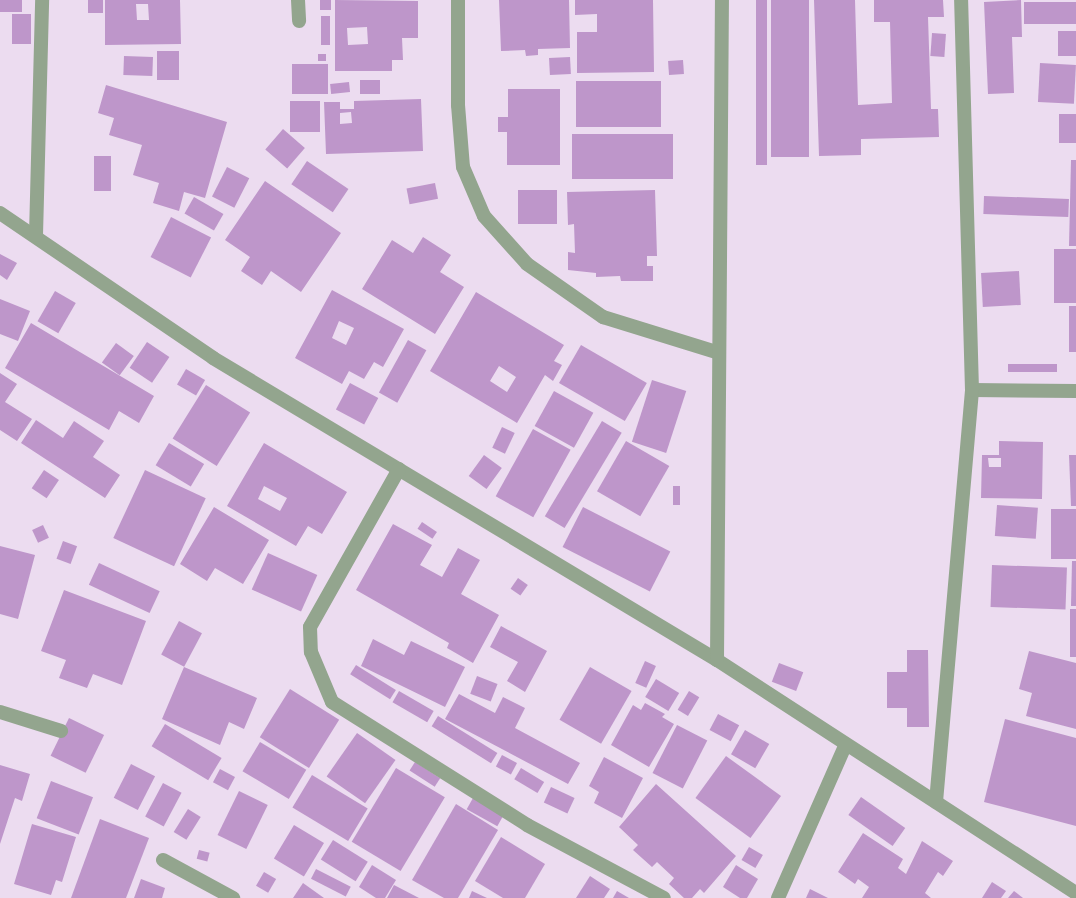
<!DOCTYPE html>
<style>
body{margin:0}
#map{position:relative;width:1076px;height:898px;overflow:hidden;background:#ecdcf0;font-family:Figtree,sans-serif}
div>[style]{position:absolute}
.building>*{inset:0;background:#be96ca;transform-origin:0 0}
.minor>*{height:14px;margin:-7px;padding:0 7px;transform-origin:7px;border-radius:7px;background:#93a58e}
span{translate:-50% -50%;white-space:nowrap;text-align:center;line-height:1.15;-webkit-text-stroke:4.5px #ecdcf0;paint-order:stroke}
</style>
<div id="map">
<div class="building">
<i style="left:0;top:0;width:22px;height:12px"></i>
<i style="left:88px;top:0;width:15px;height:13px"></i>
<i style="clip-path:polygon(evenodd,105px 0,180px 0,181px 44px,105px 45px,105px 0,136px 4px,148px 4px,149px 20px,137px 20px,136px 4px)"></i>
<i style="left:320px;top:0;width:11px;height:10px"></i>
<i style="clip-path:polygon(evenodd,335px 0,418px 1px,418px 38px,402px 38px,403px 60px,392px 60px,392px 71px,335px 71px,335px 0,367px 27px,368px 44px,348px 45px,347px 28px,367px 27px)"></i>
<i style="clip-path:polygon(499px 0,569px 0,570px 48px,538px 49px,538px 55px,526px 56px,525px 50px,501px 51px)"></i>
<i style="clip-path:polygon(575px 0,653px 0,654px 72px,577px 73px,577px 32px,597px 32px,597px 14px,575px 15px)"></i>
<i style="left:756px;top:0;width:11px;height:165px"></i>
<i style="left:771px;top:0;width:38px;height:157px"></i>
<i style="clip-path:polygon(814px 0,855px 0,858px 105px,892px 103px,890px 22px,874px 22px,874px 0,943px 0,944px 17px,928px 17px,931px 109px,938px 109px,939px 137px,861px 139px,861px 155px,819px 156px)"></i>
<i style="clip-path:polygon(1021px 0,1022px 37px,1012px 37px,1014px 93px,988px 94px,984px 2px)"></i>
<i style="left:1076px;top:2px;width:22px;height:52px;rotate:90deg"></i>
<i style="left:12px;top:14px;width:19px;height:30px"></i>
<i style="left:321px;top:16px;width:9px;height:29px"></i>
<i style="left:1076px;top:31px;width:25px;height:18px;rotate:90deg"></i>
<i style="left:932px;top:33px;width:14px;height:23px;rotate:4deg"></i>
<i style="left:157px;top:51px;width:22px;height:29px"></i>
<i style="left:318px;top:54px;width:8px;height:7px"></i>
<i style="left:124px;top:56px;width:29px;height:19px;rotate:2deg"></i>
<i style="left:570px;top:57px;width:17px;height:21px;rotate:87deg"></i>
<i style="left:683px;top:60px;width:14px;height:15px;rotate:86deg"></i>
<i style="left:1040px;top:63px;width:36px;height:39px;rotate:3deg"></i>
<i style="left:292px;top:64px;width:36px;height:30px"></i>
<i style="left:380px;top:80px;width:14px;height:20px;rotate:90deg"></i>
<i style="left:576px;top:81px;width:85px;height:46px"></i>
<i style="left:349px;top:82px;width:10px;height:19px;rotate:84deg"></i>
<i style="clip-path:polygon(106px 85px,227px 122px,205px 198px,184px 192px,179px 211px,153px 203px,159px 183px,133px 175px,142px 145px,109px 135px,114px 118px,98px 113px)"></i>
<i style="clip-path:polygon(508px 89px,560px 89px,560px 165px,507px 165px,507px 132px,498px 132px,498px 117px,508px 117px)"></i>
<i style="clip-path:polygon(evenodd,421px 99px,423px 151px,326px 154px,324px 102px,340px 102px,340px 109px,354px 109px,354px 101px,421px 99px,351px 112px,352px 123px,340px 124px,340px 113px,351px 112px)"></i>
<i style="left:290px;top:101px;width:30px;height:31px"></i>
<i style="left:1059px;top:114px;width:17px;height:29px"></i>
<i style="left:283px;top:129px;width:29px;height:27px;rotate:41deg"></i>
<i style="left:673px;top:134px;width:45px;height:101px;rotate:90deg"></i>
<i style="left:94px;top:156px;width:17px;height:35px"></i>
<i style="clip-path:polygon(1071px 160px,1076px 160px,1076px 246px,1069px 246px)"></i>
<i style="left:307px;top:161px;width:50px;height:28px;rotate:34deg"></i>
<i style="left:227px;top:167px;width:25px;height:33px;rotate:27deg"></i>
<i style="clip-path:polygon(265px 181px,341px 233px,301px 292px,271px 271px,262px 285px,241px 271px,250px 257px,225px 240px)"></i>
<i style="left:435px;top:183px;width:16px;height:29px;rotate:79deg"></i>
<i style="left:518px;top:190px;width:39px;height:34px"></i>
<i style="clip-path:polygon(655px 190px,657px 256px,647px 256px,647px 266px,653px 266px,653px 281px,621px 281px,620px 276px,596px 277px,596px 273px,568px 270px,568px 252px,575px 253px,574px 224px,568px 225px,567px 192px)"></i>
<i style="left:984px;top:196px;width:85px;height:18px;rotate:2deg"></i>
<i style="left:194px;top:197px;width:34px;height:19px;rotate:30deg"></i>
<i style="left:171px;top:217px;width:45px;height:45px;rotate:27deg"></i>
<i style="clip-path:polygon(423px 237px,451px 255px,440px 272px,464px 287px,435px 334px,362px 289px,392px 240px,413px 253px)"></i>
<i style="left:1054px;top:249px;width:22px;height:54px"></i>
<i style="clip-path:polygon(0 254px,17px 263px,7px 280px,0 275px)"></i>
<i style="left:1019px;top:271px;width:34px;height:38px;rotate:87deg"></i>
<i style="clip-path:polygon(evenodd,332px 290px,404px 329px,383px 367px,374px 362px,364px 379px,349px 371px,342px 384px,295px 358px,332px 290px,339px 321px,354px 328px,346px 345px,332px 338px,339px 321px)"></i>
<i style="left:55px;top:291px;width:24px;height:35px;rotate:30deg"></i>
<i style="clip-path:polygon(evenodd,476px 292px,564px 345px,554px 361px,562px 365px,553px 381px,545px 375px,517px 423px,430px 371px,476px 292px,499px 366px,516px 377px,507px 392px,490px 381px,499px 366px)"></i>
<i style="clip-path:polygon(0 299px,30px 311px,18px 341px,0 334px)"></i>
<i style="left:1069px;top:306px;width:7px;height:46px"></i>
<i style="clip-path:polygon(31px 323px,154px 396px,139px 423px,119px 411px,109px 430px,5px 368px)"></i>
<i style="left:408px;top:340px;width:21px;height:60px;rotate:29deg"></i>
<i style="left:147px;top:342px;width:27px;height:31px;rotate:34deg"></i>
<i style="left:116px;top:343px;width:22px;height:24px;rotate:36deg"></i>
<i style="left:581px;top:345px;width:76px;height:44px;rotate:30deg"></i>
<i style="left:1008px;top:364px;width:49px;height:8px"></i>
<i style="left:186px;top:369px;width:22px;height:18px;rotate:30deg"></i>
<i style="clip-path:polygon(0 373px,17px 384px,5px 402px,32px 419px,17px 441px,0 430px)"></i>
<i style="left:652px;top:380px;width:36px;height:65px;rotate:18deg"></i>
<i style="left:350px;top:383px;width:32px;height:30px;rotate:28deg"></i>
<i style="left:206px;top:385px;width:52px;height:63px;rotate:32deg"></i>
<i style="left:554px;top:391px;width:45px;height:40px;rotate:29deg"></i>
<i style="clip-path:polygon(36px 420px,63px 438px,74px 421px,104px 441px,93px 457px,120px 475px,105px 498px,21px 443px)"></i>
<i style="left:602px;top:421px;width:23px;height:111px;rotate:31deg"></i>
<i style="left:502px;top:427px;width:14px;height:23px;rotate:25deg"></i>
<i style="left:533px;top:429px;width:43px;height:77px;rotate:29deg"></i>
<i style="left:626px;top:441px;width:50px;height:58px;rotate:30deg"></i>
<i style="clip-path:polygon(evenodd,999px 441px,1043px 442px,1042px 499px,981px 498px,982px 455px,999px 455px,999px 441px,988px 458px,1001px 458px,1001px 467px,989px 467px,988px 458px)"></i>
<i style="left:169px;top:443px;width:41px;height:26px;rotate:31deg"></i>
<i style="clip-path:polygon(evenodd,264px 443px,347px 492px,322px 534px,308px 526px,296px 546px,227px 506px,264px 443px,264px 486px,287px 498px,280px 511px,258px 499px,264px 486px)"></i>
<i style="left:484px;top:455px;width:22px;height:26px;rotate:36deg"></i>
<i style="clip-path:polygon(1069px 455px,1076px 455px,1076px 506px,1071px 506px)"></i>
<i style="left:44px;top:470px;width:18px;height:22px;rotate:34deg"></i>
<i style="left:145px;top:470px;width:67px;height:75px;rotate:25deg"></i>
<i style="left:673px;top:486px;width:7px;height:19px"></i>
<i style="left:997px;top:505px;width:41px;height:31px;rotate:4deg"></i>
<i style="clip-path:polygon(214px 507px,269px 540px,243px 584px,215px 568px,207px 581px,180px 564px)"></i>
<i style="left:583px;top:507px;width:98px;height:45px;rotate:27deg"></i>
<i style="left:1051px;top:509px;width:25px;height:50px"></i>
<i style="left:422px;top:522px;width:18px;height:8px;rotate:34deg"></i>
<i style="clip-path:polygon(393px 524px,432px 545px,420px 565px,442px 577px,458px 548px,480px 560px,461px 594px,499px 615px,473px 663px,447px 648px,449px 643px,356px 590px)"></i>
<i style="left:43px;top:525px;width:14px;height:12px;rotate:65deg"></i>
<i style="left:63px;top:541px;width:15px;height:19px;rotate:20deg"></i>
<i style="clip-path:polygon(0 546px,35px 555px,18px 619px,0 614px)"></i>
<i style="left:268px;top:553px;width:54px;height:40px;rotate:24deg"></i>
<i style="clip-path:polygon(1072px 561px,1076px 561px,1076px 606px,1071px 606px)"></i>
<i style="left:99px;top:563px;width:67px;height:24px;rotate:25deg"></i>
<i style="left:992px;top:565px;width:75px;height:42px;rotate:2deg"></i>
<i style="left:518px;top:578px;width:12px;height:13px;rotate:35deg"></i>
<i style="clip-path:polygon(64px 590px,146px 621px,122px 685px,93px 674px,87px 688px,59px 678px,66px 660px,41px 651px)"></i>
<i style="left:1070px;top:609px;width:6px;height:48px"></i>
<i style="left:179px;top:621px;width:26px;height:38px;rotate:28deg"></i>
<i style="clip-path:polygon(501px 626px,547px 651px,525px 692px,507px 681px,518px 662px,490px 647px)"></i>
<i style="clip-path:polygon(373px 639px,404px 655px,411px 641px,465px 667px,445px 707px,361px 666px)"></i>
<i style="clip-path:polygon(907px 650px,928px 650px,929px 727px,907px 727px,907px 708px,887px 708px,887px 672px,907px 672px)"></i>
<i style="clip-path:polygon(1029px 651px,1076px 663px,1076px 729px,1026px 716px,1032px 693px,1019px 689px)"></i>
<i style="left:645px;top:661px;width:12px;height:24px;rotate:24deg"></i>
<i style="left:779px;top:663px;width:26px;height:20px;rotate:21deg"></i>
<i style="left:356px;top:665px;width:47px;height:11px;rotate:32deg"></i>
<i style="clip-path:polygon(184px 667px,257px 698px,244px 729px,229px 722px,220px 745px,162px 719px)"></i>
<i style="left:590px;top:667px;width:48px;height:61px;rotate:30deg"></i>
<i style="left:477px;top:676px;width:22px;height:19px;rotate:21deg"></i>
<i style="left:656px;top:679px;width:27px;height:21px;rotate:31deg"></i>
<i style="left:290px;top:689px;width:58px;height:57px;rotate:32deg"></i>
<i style="left:399px;top:691px;width:40px;height:13px;rotate:30deg"></i>
<i style="left:689px;top:691px;width:12px;height:22px;rotate:31deg"></i>
<i style="clip-path:polygon(459px 694px,495px 713px,503px 697px,525px 708px,515px 728px,580px 763px,568px 784px,445px 719px)"></i>
<i style="clip-path:polygon(645px 703px,665px 714px,662px 717px,674px 724px,649px 767px,611px 745px,633px 705px,641px 710px)"></i>
<i style="left:718px;top:714px;width:24px;height:18px;rotate:28deg"></i>
<i style="left:438px;top:716px;width:70px;height:12px;rotate:32deg"></i>
<i style="left:69px;top:718px;width:39px;height:42px;rotate:26deg"></i>
<i style="clip-path:polygon(1005px 719px,1076px 738px,1076px 826px,984px 802px)"></i>
<i style="left:165px;top:724px;width:66px;height:26px;rotate:31deg"></i>
<i style="left:677px;top:725px;width:34px;height:54px;rotate:27deg"></i>
<i style="left:745px;top:730px;width:28px;height:28px;rotate:30deg"></i>
<i style="left:357px;top:733px;width:47px;height:53px;rotate:35deg"></i>
<i style="left:260px;top:742px;width:54px;height:34px;rotate:31deg"></i>
<i style="left:502px;top:755px;width:17px;height:13px;rotate:28deg"></i>
<i style="left:726px;top:756px;width:68px;height:52px;rotate:36deg"></i>
<i style="clip-path:polygon(604px 757px,643px 778px,622px 818px,594px 803px,599px 792px,589px 786px)"></i>
<i style="left:415px;top:762px;width:30px;height:10px;rotate:33deg"></i>
<i style="left:131px;top:764px;width:27px;height:38px;rotate:27deg"></i>
<i style="clip-path:polygon(0 765px,30px 774px,22px 801px,15px 798px,0 844px)"></i>
<i style="left:396px;top:768px;width:57px;height:86px;rotate:31deg"></i>
<i style="left:521px;top:768px;width:27px;height:13px;rotate:31deg"></i>
<i style="left:220px;top:769px;width:17px;height:15px;rotate:28deg"></i>
<i style="left:312px;top:775px;width:65px;height:38px;rotate:31deg"></i>
<i style="left:51px;top:781px;width:45px;height:40px;rotate:21deg"></i>
<i style="left:163px;top:783px;width:21px;height:38px;rotate:28deg"></i>
<i style="clip-path:polygon(656px 784px,736px 856px,704px 893px,700px 889px,692px 898px,684px 898px,669px 884px,674px 878px,657px 862px,652px 867px,633px 850px,638px 845px,619px 827px)"></i>
<i style="left:551px;top:787px;width:26px;height:17px;rotate:25deg"></i>
<i style="left:239px;top:791px;width:32px;height:49px;rotate:26deg"></i>
<i style="left:861px;top:797px;width:54px;height:22px;rotate:35deg"></i>
<i style="left:473px;top:798px;width:35px;height:13px;rotate:29deg"></i>
<i style="clip-path:polygon(456px 804px,498px 830px,458px 898px,444px 898px,412px 880px)"></i>
<i style="left:188px;top:809px;width:15px;height:27px;rotate:32deg"></i>
<i style="clip-path:polygon(100px 819px,149px 838px,126px 898px,71px 898px)"></i>
<i style="clip-path:polygon(32px 824px,76px 837px,62px 882px,56px 880px,51px 895px,14px 884px)"></i>
<i style="left:294px;top:825px;width:35px;height:39px;rotate:31deg"></i>
<i style="clip-path:polygon(863px 833px,903px 859px,898px 868px,906px 874px,922px 841px,953px 861px,943px 876px,938px 872px,925px 893px,931px 898px,862px 898px,869px 887px,858px 879px,855px 884px,838px 872px)"></i>
<i style="clip-path:polygon(501px 837px,545px 864px,525px 898px,503px 898px,475px 881px)"></i>
<i style="left:333px;top:840px;width:41px;height:23px;rotate:32deg"></i>
<i style="left:749px;top:847px;width:16px;height:15px;rotate:30deg"></i>
<i style="left:199px;top:850px;width:11px;height:9px;rotate:15deg"></i>
<i style="clip-path:polygon(372px 865px,396px 880px,385px 898px,376px 898px,359px 887px)"></i>
<i style="clip-path:polygon(736px 865px,758px 879px,747px 898px,740px 898px,723px 887px)"></i>
<i style="left:316px;top:869px;width:39px;height:11px;rotate:27deg"></i>
<i style="left:264px;top:872px;width:14px;height:16px;rotate:30deg"></i>
<i style="clip-path:polygon(590px 876px,610px 889px,604px 898px,576px 898px)"></i>
<i style="clip-path:polygon(141px 879px,165px 888px,162px 898px,134px 898px)"></i>
<i style="clip-path:polygon(992px 882px,1006px 891px,1001px 898px,982px 898px)"></i>
<i style="clip-path:polygon(303px 883px,324px 898px,293px 898px)"></i>
<i style="clip-path:polygon(394px 885px,419px 898px,387px 898px)"></i>
<i style="clip-path:polygon(810px 889px,828px 898px,806px 898px)"></i>
<i style="clip-path:polygon(472px 891px,487px 898px,469px 898px)"></i>
<i style="clip-path:polygon(617px 891px,629px 898px,613px 898px)"></i>
<i style="clip-path:polygon(1014px 891px,1023px 898px,1008px 898px)"></i>
</div>
<div class="minor">
<i style="left:298px;top:0;width:21px;rotate:87deg"></i>
<i style="left:458px;top:0;width:105px;rotate:90deg"></i>
<i style="left:458px;top:105px;width:62px;rotate:85.4deg"></i>
<i style="left:463px;top:167px;width:53px;rotate:66.8deg"></i>
<i style="left:484px;top:216px;width:64px;rotate:48.1deg"></i>
<i style="left:527px;top:264px;width:93px;rotate:34.9deg"></i>
<i style="left:603px;top:317px;width:121px;rotate:17.2deg"></i>
<i style="left:0;top:213px;width:258px;rotate:34.2deg"></i>
<i style="left:213px;top:358px;width:588px;rotate:30.93deg"></i>
<i style="left:717px;top:660px;width:428px;rotate:33deg"></i>
<i style="left:36px;top:235px;width:235px;rotate:-88.5deg"></i>
<i style="left:972px;top:390px;width:104px;rotate:0.6deg"></i>
<i style="left:399px;top:469px;width:181px;rotate:119.4deg"></i>
<i style="left:310px;top:627px;width:25px;rotate:88deg"></i>
<i style="left:311px;top:652px;width:54px;rotate:67.2deg"></i>
<i style="left:332px;top:702px;width:231px;rotate:32.2deg"></i>
<i style="left:527px;top:825px;width:155px;rotate:28.1deg"></i>
<i style="left:717px;top:660px;width:660px;rotate:-89.57deg"></i>
<i style="left:0;top:712px;width:64px;rotate:17.3deg"></i>
<i style="left:936px;top:802px;width:414px;rotate:-85deg"></i>
<i style="left:972px;top:390px;width:390px;rotate:-91.6deg"></i>
<i style="left:163px;top:860px;width:80px;rotate:28.5deg"></i>
<i style="left:778px;top:898px;width:168px;rotate:-66.2deg"></i>
</div>
</div>
